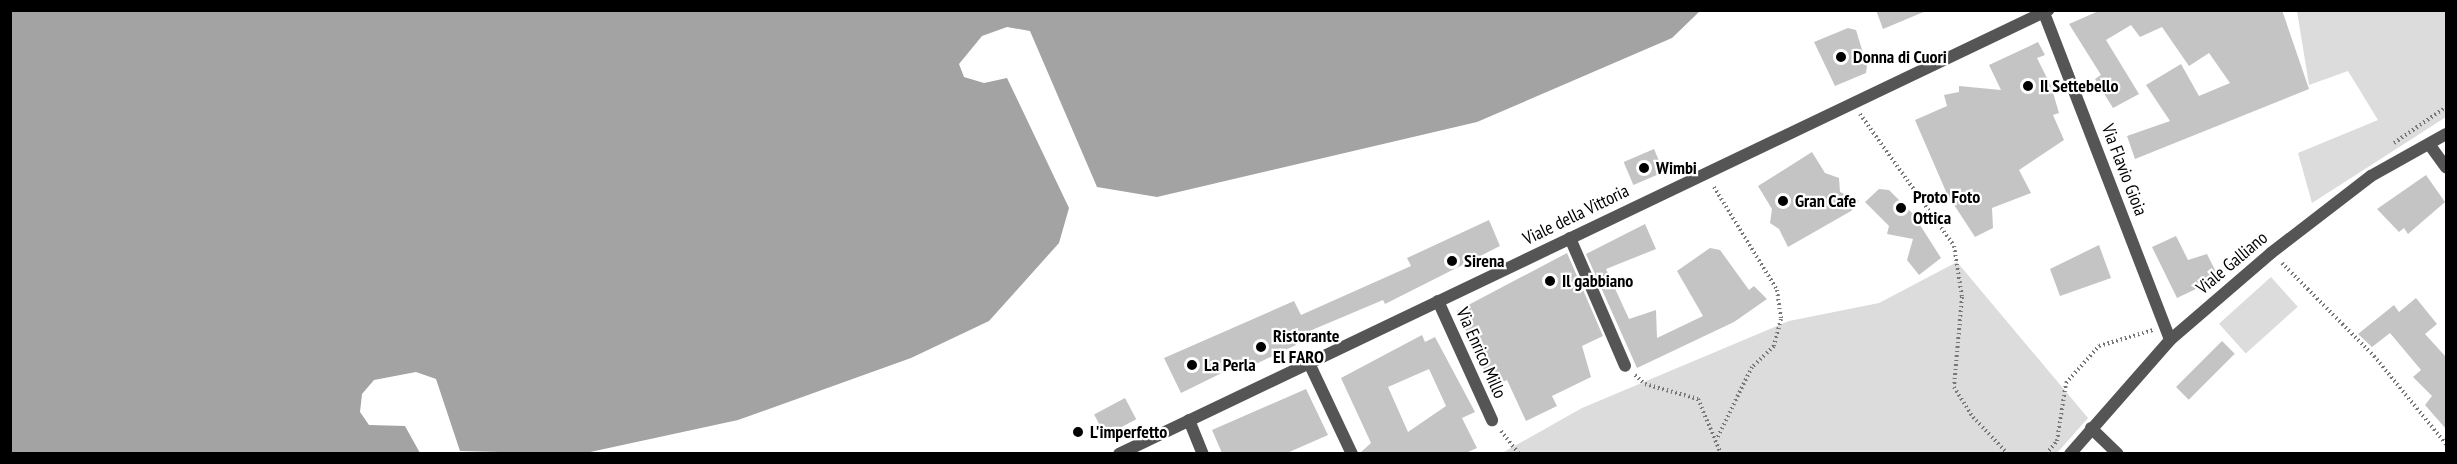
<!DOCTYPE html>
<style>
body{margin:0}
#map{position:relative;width:2457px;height:464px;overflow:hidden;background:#fff;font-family:"PT Sans Narrow",sans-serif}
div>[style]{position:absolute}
.green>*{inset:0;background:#dcdcdc;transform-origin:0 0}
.water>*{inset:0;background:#a3a3a3}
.building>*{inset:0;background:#c4c4c4;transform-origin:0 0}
.path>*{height:4px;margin-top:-2px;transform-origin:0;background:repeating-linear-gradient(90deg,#777 0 1.5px,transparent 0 4.5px)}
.minor>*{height:12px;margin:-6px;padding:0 6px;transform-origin:6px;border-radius:6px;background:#555}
.dots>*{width:16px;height:16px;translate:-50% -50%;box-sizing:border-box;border:3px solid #fff;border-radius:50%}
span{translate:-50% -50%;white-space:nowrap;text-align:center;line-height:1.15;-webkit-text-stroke:4.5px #fff;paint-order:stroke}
.poi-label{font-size:18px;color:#000;font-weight:700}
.left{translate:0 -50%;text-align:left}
.street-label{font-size:18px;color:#000}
.frame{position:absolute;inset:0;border:12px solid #000;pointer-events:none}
</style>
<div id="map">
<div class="green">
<i style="clip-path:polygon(2297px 11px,2446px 11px,2446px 117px,2312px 203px,2298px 153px,2378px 120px,2348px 71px,2309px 85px)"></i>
<i style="clip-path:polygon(1957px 262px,2088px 418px,2057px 453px,1502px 453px,1582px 408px,1789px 321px,1879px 303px)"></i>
<i style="left:2271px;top:277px;width:40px;height:70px;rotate:48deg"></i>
</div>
<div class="water">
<i style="clip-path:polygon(10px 11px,11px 10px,1700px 11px,1672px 38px,1477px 122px,1157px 197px,1097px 187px,1030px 31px,1007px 27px,982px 36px,959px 64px,964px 77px,984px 83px,1007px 78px,1069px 208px,1059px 243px,989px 321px,911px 358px,738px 420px,581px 454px,460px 451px,436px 379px,416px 372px,374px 380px,362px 394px,360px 412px,369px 425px,405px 426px,420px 453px,11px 453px)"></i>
</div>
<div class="building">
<i style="clip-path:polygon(1876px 10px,1926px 10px,1926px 11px,1883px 29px)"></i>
<i style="clip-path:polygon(2101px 10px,2282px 10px,2309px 89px,2135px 159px,2127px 136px,2170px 121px,2146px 85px,2181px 64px,2199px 96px,2230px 83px,2209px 53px,2189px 66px,2162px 27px,2140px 37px,2131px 25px,2106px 40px,2139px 94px,2113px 108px,2095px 79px,2101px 75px,2069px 24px)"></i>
<i style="clip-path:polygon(1848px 28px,1856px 30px,1867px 66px,1866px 73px,1835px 86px,1814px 42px)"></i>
<i style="clip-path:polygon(2038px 42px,2045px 55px,2037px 58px,2051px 86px,2059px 113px,2053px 115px,2064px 140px,2019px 170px,2031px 193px,1992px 208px,1993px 228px,1975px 237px,1947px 194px,1915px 120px,1947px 106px,1944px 95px,1959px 92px,1959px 86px,2001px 90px,1989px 65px)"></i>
<i style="left:1654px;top:149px;width:25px;height:33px;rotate:67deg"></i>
<i style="clip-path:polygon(1812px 152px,1825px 173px,1839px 178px,1840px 192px,1859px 201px,1851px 211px,1788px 247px,1779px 229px,1770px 223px,1772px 209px,1758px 186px)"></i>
<i style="clip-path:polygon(2426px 175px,2445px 202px,2408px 234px,2404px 228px,2399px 232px,2377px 209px)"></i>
<i style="clip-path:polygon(1879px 189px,1889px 190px,1913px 214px,1941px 258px,1919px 275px,1907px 260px,1913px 239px,1887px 234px,1889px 226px,1865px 202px)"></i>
<i style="clip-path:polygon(1489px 220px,1500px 246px,1385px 304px,1383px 300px,1293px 338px,1296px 345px,1241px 371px,1238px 365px,1181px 393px,1164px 358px,1294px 301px,1301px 315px,1411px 266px,1407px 258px)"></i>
<i style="clip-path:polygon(1645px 224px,1656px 249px,1606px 269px,1629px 319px,1656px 310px,1657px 338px,1703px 316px,1677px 271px,1710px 248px,1720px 250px,1749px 290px,1754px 286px,1767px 299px,1734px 322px,1637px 368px,1586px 254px)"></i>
<i style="clip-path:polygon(2176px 236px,2188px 260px,2207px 254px,2219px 278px,2177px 298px,2152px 247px)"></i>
<i style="clip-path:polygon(2099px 245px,2111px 278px,2060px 296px,2050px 269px)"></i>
<i style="clip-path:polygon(1567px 253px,1603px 336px,1582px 346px,1591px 377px,1552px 396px,1557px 406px,1526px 421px,1507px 380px,1492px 387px,1457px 311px)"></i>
<i style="clip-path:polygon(2416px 298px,2437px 324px,2425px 334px,2446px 357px,2446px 429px,2425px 405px,2432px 396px,2413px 377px,2421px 370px,2390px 333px,2372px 347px,2358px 334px,2394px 305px,2399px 312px)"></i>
<i style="clip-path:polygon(evenodd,1422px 335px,1425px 342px,1435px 337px,1475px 412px,1462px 418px,1477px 448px,1466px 453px,1360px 453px,1371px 443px,1341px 378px,1422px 335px,1429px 369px,1446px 406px,1408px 432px,1388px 387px,1429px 369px)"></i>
<i style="left:2222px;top:341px;width:18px;height:65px;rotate:45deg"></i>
<i style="clip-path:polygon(1306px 389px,1328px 435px,1287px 453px,1222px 453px,1212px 430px)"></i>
<i style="left:1125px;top:398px;width:24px;height:35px;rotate:62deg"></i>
</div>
<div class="path">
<i style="left:1860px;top:114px;width:162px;rotate:54.5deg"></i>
<i style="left:1954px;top:246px;width:52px;rotate:81.1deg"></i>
<i style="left:1962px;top:297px;width:90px;rotate:95.1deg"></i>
<i style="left:1954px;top:387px;width:36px;rotate:58deg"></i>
<i style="left:1973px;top:417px;width:51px;rotate:46.6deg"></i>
<i style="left:2394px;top:143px;width:63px;rotate:-34.7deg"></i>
<i style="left:1714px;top:187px;width:121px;rotate:58.5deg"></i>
<i style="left:1777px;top:290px;width:29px;rotate:82deg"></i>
<i style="left:1781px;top:319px;width:28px;rotate:105deg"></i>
<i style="left:1774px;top:346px;width:30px;rotate:136deg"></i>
<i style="left:1752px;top:367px;width:79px;rotate:116.2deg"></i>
<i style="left:2282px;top:263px;width:131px;rotate:45.3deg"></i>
<i style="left:2374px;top:356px;width:114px;rotate:50.7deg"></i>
<i style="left:1635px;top:375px;width:13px;rotate:42deg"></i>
<i style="left:1645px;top:384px;width:55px;rotate:15.8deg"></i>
<i style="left:1698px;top:399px;width:60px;rotate:67.3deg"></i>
<i style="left:1501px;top:431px;width:29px;rotate:52deg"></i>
<i style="left:2046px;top:454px;width:17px;rotate:-50deg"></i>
<i style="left:2057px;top:441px;width:59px;rotate:-81.2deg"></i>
<i style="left:2066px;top:383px;width:50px;rotate:-48.3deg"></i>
<i style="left:2099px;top:346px;width:56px;rotate:-16.5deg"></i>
</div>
<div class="minor">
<i style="left:2044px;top:13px;width:350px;rotate:68.9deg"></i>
<i style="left:2429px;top:144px;width:29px;rotate:54deg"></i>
<i style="left:1570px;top:238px;width:139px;rotate:66.7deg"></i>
<i style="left:1438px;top:301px;width:131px;rotate:65.6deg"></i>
<i style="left:1309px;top:363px;width:101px;rotate:64.7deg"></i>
<i style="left:1189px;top:420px;width:37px;rotate:68deg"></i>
<i style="left:2091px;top:428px;width:37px;rotate:44deg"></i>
<i style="left:1119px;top:454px;width:1030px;rotate:-25.54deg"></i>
<i style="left:2070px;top:454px;width:152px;rotate:-48.7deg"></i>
<i style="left:2170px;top:340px;width:133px;rotate:-40.7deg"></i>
<i style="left:2271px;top:253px;width:126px;rotate:-37.6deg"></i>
<i style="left:2371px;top:176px;width:86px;rotate:-29.2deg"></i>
</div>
<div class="dots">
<i style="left:1841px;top:57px;background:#000"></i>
<i style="left:2028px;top:86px;background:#000"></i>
<i style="left:1644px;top:168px;background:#000"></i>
<i style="left:1783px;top:201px;background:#000"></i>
<i style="left:1901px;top:208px;background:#000"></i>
<i style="left:1452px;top:261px;background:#000"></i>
<i style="left:1550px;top:281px;background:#000"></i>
<i style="left:1261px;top:347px;background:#000"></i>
<i style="left:1192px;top:365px;background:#000"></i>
<i style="left:1078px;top:432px;background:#000"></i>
</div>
<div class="poi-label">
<span class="left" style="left:1853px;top:57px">Donna di Cuori</span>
<span class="left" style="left:2040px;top:86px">Il Settebello</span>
<span class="left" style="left:1656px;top:168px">Wimbi</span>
<span class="left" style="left:1913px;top:208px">Proto Foto<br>Ottica</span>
<span class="left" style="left:1795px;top:201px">Gran Cafe</span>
<span class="left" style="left:1464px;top:261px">Sirena</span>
<span class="left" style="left:1562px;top:281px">Il gabbiano</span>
<span class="left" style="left:1273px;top:347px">Ristorante<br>El FARO</span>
<span class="left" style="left:1204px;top:365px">La Perla</span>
<span class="left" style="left:1090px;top:432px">L'imperfetto</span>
</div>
<div class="street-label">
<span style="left:2124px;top:170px;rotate:69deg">Via Flavio Gioia</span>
<span style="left:1576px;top:215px;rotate:-26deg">Viale della Vittoria</span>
<span style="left:2232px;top:263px;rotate:-40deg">Viale Galliano</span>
<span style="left:1481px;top:353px;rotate:66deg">Via Enrico Millo</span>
</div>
<div class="frame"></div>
</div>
